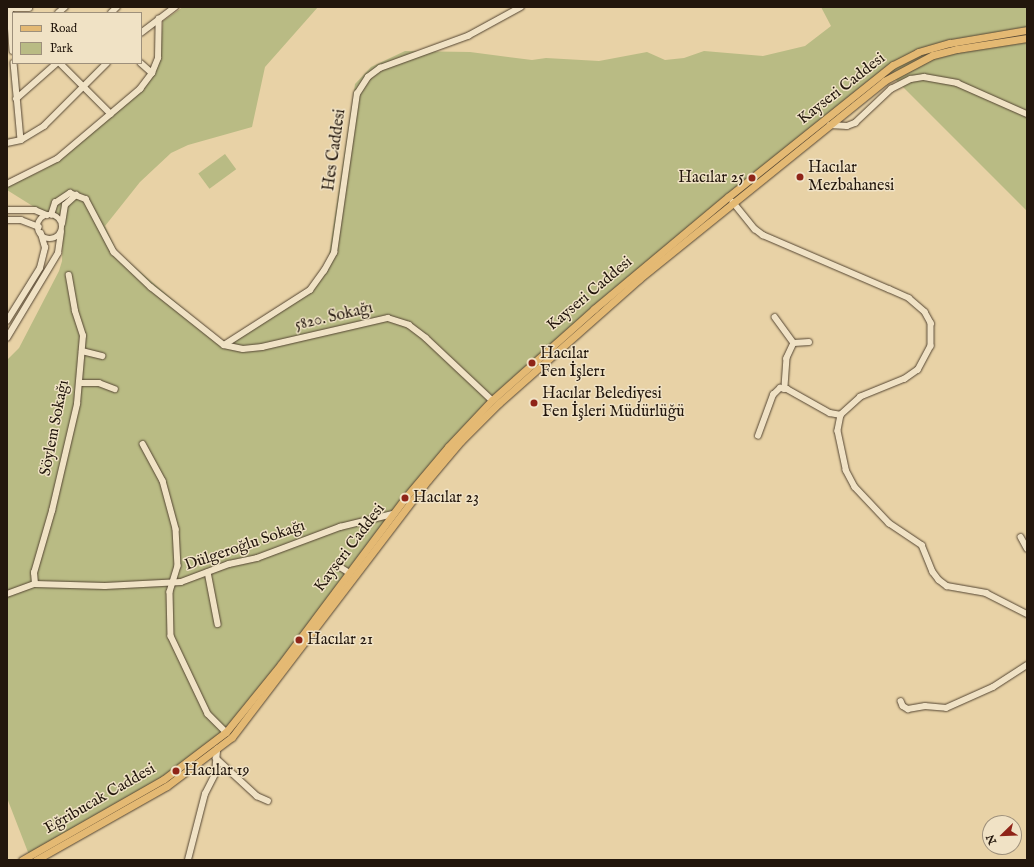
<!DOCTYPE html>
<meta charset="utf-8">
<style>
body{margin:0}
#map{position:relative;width:1034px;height:867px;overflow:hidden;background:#e8d2a6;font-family:"IM FELL English",serif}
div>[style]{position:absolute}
.green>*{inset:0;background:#b9bb84;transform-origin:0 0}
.roads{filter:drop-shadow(0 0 1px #544532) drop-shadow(0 0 1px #544532)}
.minor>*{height:5.5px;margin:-2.75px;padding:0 2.75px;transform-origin:2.75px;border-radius:2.75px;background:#f0e2c5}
.minor>.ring{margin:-2.75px;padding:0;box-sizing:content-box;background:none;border:5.5px solid #f0e2c5;border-radius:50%}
.major>*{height:7px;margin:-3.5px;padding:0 3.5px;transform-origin:3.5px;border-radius:3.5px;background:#e4b973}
.dots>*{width:11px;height:11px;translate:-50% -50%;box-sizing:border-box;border:2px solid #f0e2c5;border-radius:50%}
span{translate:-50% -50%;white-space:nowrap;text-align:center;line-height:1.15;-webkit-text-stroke:3px #f0e2c5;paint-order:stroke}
.street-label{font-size:16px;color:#22160c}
.poi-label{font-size:16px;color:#22160c}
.left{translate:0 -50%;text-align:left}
.right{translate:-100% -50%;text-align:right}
.frame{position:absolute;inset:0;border:8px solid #22160c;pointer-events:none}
.legend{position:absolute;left:12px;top:12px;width:130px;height:52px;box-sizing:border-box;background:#f0e2c5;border:1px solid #9e907b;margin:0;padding:5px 7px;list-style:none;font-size:12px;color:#22160c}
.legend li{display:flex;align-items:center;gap:8px;height:20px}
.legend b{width:20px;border:1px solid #9e907b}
.north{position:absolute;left:982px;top:815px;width:40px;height:40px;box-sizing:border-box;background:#f0e2c5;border:1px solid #9e907b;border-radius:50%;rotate:247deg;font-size:11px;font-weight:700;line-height:16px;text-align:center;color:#22160c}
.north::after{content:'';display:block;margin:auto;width:14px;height:18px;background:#8f2418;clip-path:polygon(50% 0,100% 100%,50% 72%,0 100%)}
</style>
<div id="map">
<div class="green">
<i style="clip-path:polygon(183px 7px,318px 7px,265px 67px,252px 127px,188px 145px,171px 153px,140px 182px,105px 226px,117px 252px,221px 341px,227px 340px,309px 287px,322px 270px,329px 255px,355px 84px,371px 67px,405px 51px,470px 52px,532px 60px,546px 58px,599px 61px,647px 52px,665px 60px,684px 58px,704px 51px,763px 56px,805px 46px,831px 26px,821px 7px,1027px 7px,1027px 211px,890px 74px,610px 301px,504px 395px,424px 481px,227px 737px,176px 778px,31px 860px,7px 798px,7px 360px,19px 348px,59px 271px,62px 261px,63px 225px,7px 190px,7px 186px,41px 171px,65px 156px,145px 87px,159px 62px,163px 21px)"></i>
<i style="left:225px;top:154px;width:19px;height:33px;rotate:54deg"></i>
</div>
<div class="roads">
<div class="minor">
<i style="left:10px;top:7px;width:44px;rotate:86.1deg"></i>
<i style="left:10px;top:8px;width:19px"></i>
<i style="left:58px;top:13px;width:9px;rotate:-41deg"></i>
<i style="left:111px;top:13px;width:8px;rotate:-45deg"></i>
<i style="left:141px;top:33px;width:43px;rotate:-37.4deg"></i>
<i style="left:14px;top:63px;width:77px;rotate:84.8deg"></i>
<i style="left:60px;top:63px;width:72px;rotate:45deg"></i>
<i style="left:141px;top:63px;width:15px;rotate:42deg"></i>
<i style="left:16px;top:99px;width:55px;rotate:-41.3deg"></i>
<i style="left:830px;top:125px;width:17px;rotate:3deg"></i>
<i style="left:847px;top:126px;width:9px;rotate:-21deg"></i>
<i style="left:855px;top:123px;width:50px;rotate:-43.4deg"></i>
<i style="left:891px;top:89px;width:22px;rotate:-27deg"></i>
<i style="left:911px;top:79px;width:13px;rotate:-9deg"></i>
<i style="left:924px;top:77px;width:34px;rotate:10deg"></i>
<i style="left:957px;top:83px;width:77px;rotate:23.9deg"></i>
<i style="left:7px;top:143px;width:14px;rotate:-12deg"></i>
<i style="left:21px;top:140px;width:27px;rotate:-31deg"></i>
<i style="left:44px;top:126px;width:89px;rotate:-45deg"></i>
<i style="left:7px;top:184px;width:56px;rotate:-26.6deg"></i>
<i style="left:57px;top:159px;width:109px;rotate:-40.1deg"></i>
<i style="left:140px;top:89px;width:20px;rotate:-53deg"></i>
<i style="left:152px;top:73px;width:16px;rotate:-68deg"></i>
<i style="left:158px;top:58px;width:39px;rotate:-89deg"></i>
<i style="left:733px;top:202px;width:35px;rotate:51deg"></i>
<i style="left:755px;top:229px;width:10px;rotate:37deg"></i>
<i style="left:763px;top:235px;width:137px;rotate:23.2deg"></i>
<i style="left:889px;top:289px;width:22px;rotate:24deg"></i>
<i style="left:909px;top:298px;width:21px;rotate:41deg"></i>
<i style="left:925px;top:312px;width:13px;rotate:61deg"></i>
<i style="left:931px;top:323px;width:23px;rotate:90deg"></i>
<i style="left:931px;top:346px;width:27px;rotate:118deg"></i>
<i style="left:918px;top:370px;width:16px;rotate:145deg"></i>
<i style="left:905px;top:379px;width:48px;rotate:157.8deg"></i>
<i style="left:861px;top:397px;width:27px;rotate:138deg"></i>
<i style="left:841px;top:415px;width:16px;rotate:101deg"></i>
<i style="left:838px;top:431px;width:40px;rotate:78deg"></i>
<i style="left:846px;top:470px;width:19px;rotate:62deg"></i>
<i style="left:855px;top:487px;width:50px;rotate:46.6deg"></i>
<i style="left:889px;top:523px;width:40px;rotate:34deg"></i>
<i style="left:922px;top:545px;width:29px;rotate:68deg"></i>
<i style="left:933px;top:572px;width:10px;rotate:53deg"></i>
<i style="left:939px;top:580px;width:10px;rotate:37deg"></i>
<i style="left:947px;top:586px;width:40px;rotate:10deg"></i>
<i style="left:986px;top:593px;width:46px;rotate:27.1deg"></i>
<i style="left:7px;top:210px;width:28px"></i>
<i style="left:35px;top:210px;width:13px;rotate:23deg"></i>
<i style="left:51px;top:215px;width:13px;rotate:-72deg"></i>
<i style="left:55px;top:203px;width:18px;rotate:-34deg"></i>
<i style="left:70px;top:193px;width:17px;rotate:21deg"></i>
<i style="left:86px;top:199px;width:60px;rotate:62.2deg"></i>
<i style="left:114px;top:252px;width:51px;rotate:43.4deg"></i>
<i style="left:151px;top:287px;width:93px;rotate:38.5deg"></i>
<i style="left:224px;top:345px;width:19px;rotate:12deg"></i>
<i style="left:243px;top:349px;width:19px;rotate:-6deg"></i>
<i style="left:262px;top:347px;width:129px;rotate:-13deg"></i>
<i style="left:388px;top:318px;width:22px;rotate:18deg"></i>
<i style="left:409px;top:325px;width:21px;rotate:37deg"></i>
<i style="left:426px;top:338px;width:91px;rotate:43.2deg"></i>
<i class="ring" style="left:38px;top:215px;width:18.5px;height:18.5px"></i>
<i style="left:7px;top:220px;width:14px"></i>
<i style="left:21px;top:220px;width:19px;rotate:21deg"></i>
<i style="left:62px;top:224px;width:19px;rotate:-81deg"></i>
<i style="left:65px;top:205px;width:15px;rotate:-42deg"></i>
<i style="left:775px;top:317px;width:32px;rotate:54deg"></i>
<i style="left:794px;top:343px;width:17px;rotate:115deg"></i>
<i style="left:787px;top:358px;width:31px;rotate:94deg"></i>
<i style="left:7px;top:321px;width:62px;rotate:-58.1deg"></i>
<i style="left:40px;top:268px;width:21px;rotate:-76deg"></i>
<i style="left:45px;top:248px;width:15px;rotate:-106deg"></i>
<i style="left:7px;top:338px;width:99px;rotate:-59deg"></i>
<i style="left:58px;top:253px;width:21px;rotate:-82deg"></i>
<i style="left:794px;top:343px;width:15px;rotate:-4deg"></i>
<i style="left:224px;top:345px;width:102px;rotate:-32.6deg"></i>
<i style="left:310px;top:290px;width:24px;rotate:-54deg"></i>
<i style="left:324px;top:271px;width:21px;rotate:-61deg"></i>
<i style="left:334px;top:253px;width:161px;rotate:-81.8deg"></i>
<i style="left:357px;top:94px;width:20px;rotate:-57deg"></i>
<i style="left:368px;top:77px;width:15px;rotate:-37deg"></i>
<i style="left:380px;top:68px;width:94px;rotate:-20deg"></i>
<i style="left:468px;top:36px;width:60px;rotate:-28.7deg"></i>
<i style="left:82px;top:351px;width:21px;rotate:14deg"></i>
<i style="left:79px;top:383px;width:20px"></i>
<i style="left:99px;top:383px;width:17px;rotate:21deg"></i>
<i style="left:758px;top:436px;width:44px;rotate:-69.9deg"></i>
<i style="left:773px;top:395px;width:10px;rotate:-45deg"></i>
<i style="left:780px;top:388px;width:7px;rotate:8deg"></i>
<i style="left:787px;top:389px;width:49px;rotate:29.2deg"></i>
<i style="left:830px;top:413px;width:11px;rotate:10deg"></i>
<i style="left:143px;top:444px;width:42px;rotate:61.6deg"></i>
<i style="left:163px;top:481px;width:50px;rotate:74.8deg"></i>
<i style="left:176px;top:529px;width:37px;rotate:87deg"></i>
<i style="left:178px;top:566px;width:27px;rotate:107deg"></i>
<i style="left:170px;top:592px;width:44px;rotate:88.7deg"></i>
<i style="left:171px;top:636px;width:86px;rotate:64.6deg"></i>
<i style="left:208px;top:714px;width:25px;rotate:45deg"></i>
<i style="left:1021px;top:537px;width:13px;rotate:61deg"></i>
<i style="left:337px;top:565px;width:15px;rotate:32deg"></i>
<i style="left:208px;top:572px;width:53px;rotate:79.1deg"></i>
<i style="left:35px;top:584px;width:11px;rotate:-95deg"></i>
<i style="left:34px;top:573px;width:65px;rotate:-73.8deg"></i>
<i style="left:52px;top:511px;width:110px;rotate:-76.8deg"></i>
<i style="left:77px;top:404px;width:68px;rotate:-85deg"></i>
<i style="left:83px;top:336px;width:26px;rotate:-108deg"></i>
<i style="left:75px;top:311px;width:36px;rotate:-100deg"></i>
<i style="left:7px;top:594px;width:30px;rotate:-20deg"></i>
<i style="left:35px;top:584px;width:70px;rotate:1.6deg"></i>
<i style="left:105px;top:586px;width:76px;rotate:-3deg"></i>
<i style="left:181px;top:582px;width:51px;rotate:-20.6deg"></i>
<i style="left:229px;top:564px;width:29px;rotate:-12deg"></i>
<i style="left:257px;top:558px;width:89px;rotate:-20.5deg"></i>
<i style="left:340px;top:527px;width:55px;rotate:-13.8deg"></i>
<i style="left:901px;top:701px;width:5px;rotate:68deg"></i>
<i style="left:903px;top:706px;width:6px;rotate:31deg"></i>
<i style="left:908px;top:709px;width:17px;rotate:-10deg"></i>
<i style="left:925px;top:706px;width:21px;rotate:5deg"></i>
<i style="left:946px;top:708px;width:51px;rotate:-24.1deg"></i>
<i style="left:993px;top:687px;width:40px;rotate:-32.9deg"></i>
<i style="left:216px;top:758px;width:56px;rotate:42.8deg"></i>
<i style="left:257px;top:796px;width:12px;rotate:24deg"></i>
<i style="left:188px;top:860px;width:68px;rotate:-75.6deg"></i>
<i style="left:205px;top:794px;width:22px;rotate:-63deg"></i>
<i style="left:215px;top:774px;width:25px;rotate:-85deg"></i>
</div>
<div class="major">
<i style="left:22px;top:860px;width:163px;rotate:-29.7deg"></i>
<i style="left:164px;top:779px;width:78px;rotate:-37.2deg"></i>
<i style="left:226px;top:732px;width:87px;rotate:-51deg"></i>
<i style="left:281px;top:664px;width:207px;rotate:-53.2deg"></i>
<i style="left:405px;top:498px;width:67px;rotate:-49.9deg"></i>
<i style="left:448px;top:447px;width:64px;rotate:-46.9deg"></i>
<i style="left:492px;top:400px;width:137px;rotate:-41.7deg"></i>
<i style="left:594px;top:309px;width:175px;rotate:-39.9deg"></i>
<i style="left:728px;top:197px;width:211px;rotate:-38.7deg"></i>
<i style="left:893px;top:65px;width:28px;rotate:-27deg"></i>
<i style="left:918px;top:52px;width:33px;rotate:-16deg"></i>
<i style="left:950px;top:43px;width:78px;rotate:-9.6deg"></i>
<i style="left:36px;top:860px;width:150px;rotate:-29.5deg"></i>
<i style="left:167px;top:786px;width:81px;rotate:-37deg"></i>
<i style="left:232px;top:737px;width:323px;rotate:-52.7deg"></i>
<i style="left:428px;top:480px;width:51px;rotate:-49.8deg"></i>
<i style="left:461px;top:441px;width:54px;rotate:-45deg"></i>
<i style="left:499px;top:403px;width:187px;rotate:-41.5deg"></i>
<i style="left:639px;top:279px;width:315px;rotate:-38.9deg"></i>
<i style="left:884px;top:81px;width:55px;rotate:-28deg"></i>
<i style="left:933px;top:55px;width:25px;rotate:-14deg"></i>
<i style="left:957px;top:49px;width:71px;rotate:-8.9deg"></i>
</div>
</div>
<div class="dots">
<i style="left:800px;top:177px;background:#8f2418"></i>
<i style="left:752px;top:178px;background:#8f2418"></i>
<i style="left:532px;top:363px;background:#8f2418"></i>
<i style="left:534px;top:403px;background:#8f2418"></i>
<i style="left:405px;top:498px;background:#8f2418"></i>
<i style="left:299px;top:640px;background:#8f2418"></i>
<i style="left:176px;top:771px;background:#8f2418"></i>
</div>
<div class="street-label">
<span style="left:842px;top:89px;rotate:-38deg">Kayseri Caddesi</span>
<span style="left:335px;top:150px;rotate:-82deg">Hes Caddesi</span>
<span style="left:590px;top:294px;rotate:-40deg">Kayseri Caddesi</span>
<span style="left:334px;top:317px;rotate:-13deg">5820. Sokağı</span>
<span style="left:55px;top:428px;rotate:-79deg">Söylem Sokağı</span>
<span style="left:245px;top:546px;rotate:-19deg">Dülgeroğlu Sokağı</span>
<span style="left:350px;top:548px;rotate:-53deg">Kayseri Caddesi</span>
<span style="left:100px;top:799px;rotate:-30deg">Eğribucak Caddesi</span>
</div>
<div class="poi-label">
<span class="left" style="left:808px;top:177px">Hacılar<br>Mezbahanesi</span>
<span class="right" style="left:744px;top:178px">Hacılar 25</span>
<span class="left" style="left:540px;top:363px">Hacılar<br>Fen İşler1</span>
<span class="left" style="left:542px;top:403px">Hacılar Belediyesi<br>Fen İşleri Müdürlüğü</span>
<span class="left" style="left:413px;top:498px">Hacılar 23</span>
<span class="left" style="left:307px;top:640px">Hacılar 21</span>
<span class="left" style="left:184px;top:771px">Hacılar 19</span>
</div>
<div class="frame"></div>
<ul class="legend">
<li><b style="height:5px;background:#e4b973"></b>Road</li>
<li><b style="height:11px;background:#b9bb84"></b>Park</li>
</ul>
<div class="north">N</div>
</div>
